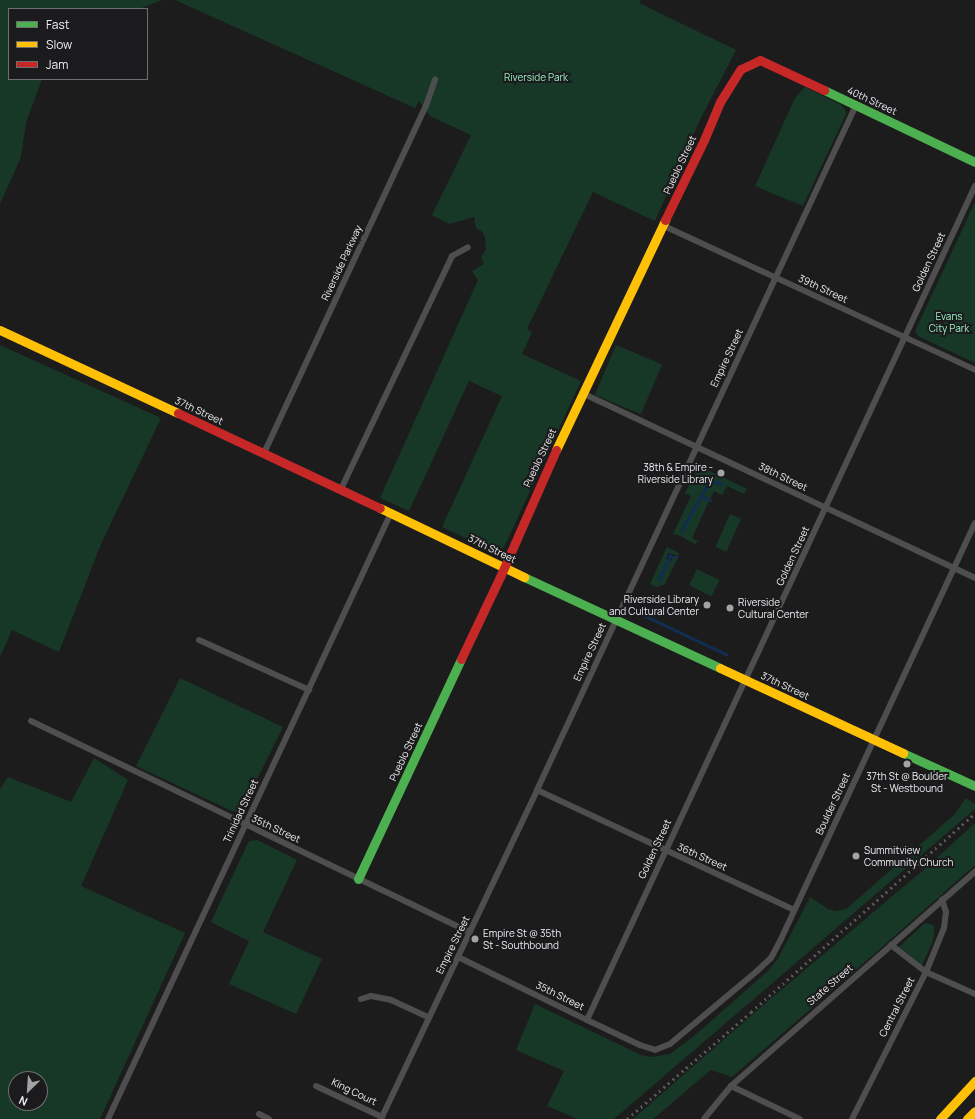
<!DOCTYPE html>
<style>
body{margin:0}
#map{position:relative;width:975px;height:1119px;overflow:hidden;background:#1c1c1c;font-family:Manrope,sans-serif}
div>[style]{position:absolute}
.green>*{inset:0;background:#173827;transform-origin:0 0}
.stream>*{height:2.5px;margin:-1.25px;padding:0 1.25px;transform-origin:1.25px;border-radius:1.25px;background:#112d51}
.street>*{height:6px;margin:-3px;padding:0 3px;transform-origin:3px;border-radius:3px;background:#4e4e4e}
.fast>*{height:9px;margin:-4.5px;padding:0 4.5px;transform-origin:4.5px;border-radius:4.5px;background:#4caf50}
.slow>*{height:9px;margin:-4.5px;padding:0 4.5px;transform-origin:4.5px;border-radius:4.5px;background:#ffc107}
.jam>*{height:9px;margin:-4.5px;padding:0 4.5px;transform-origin:4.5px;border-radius:4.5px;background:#c62828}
.rail>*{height:2.5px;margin-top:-1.25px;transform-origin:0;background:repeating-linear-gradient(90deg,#585858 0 2px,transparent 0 6px)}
.dots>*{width:11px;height:11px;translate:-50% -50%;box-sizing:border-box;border:2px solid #1b1b1d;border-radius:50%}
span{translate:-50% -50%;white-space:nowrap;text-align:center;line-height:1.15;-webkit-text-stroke:4px #1b1b1d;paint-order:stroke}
.park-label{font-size:10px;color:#98f0bf}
.street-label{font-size:10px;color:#ededef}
.poi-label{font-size:10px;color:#ededef}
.right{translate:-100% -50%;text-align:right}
.left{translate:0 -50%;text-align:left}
.legend{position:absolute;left:8px;top:8px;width:140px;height:72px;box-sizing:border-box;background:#1b1b1d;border:1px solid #6f6f71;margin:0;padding:5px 7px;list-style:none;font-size:12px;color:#ededef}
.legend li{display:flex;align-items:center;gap:8px;height:20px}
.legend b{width:20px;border:1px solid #6f6f71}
.north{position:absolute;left:8px;top:1071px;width:40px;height:40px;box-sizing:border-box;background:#1b1b1d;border:1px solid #6f6f71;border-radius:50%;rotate:205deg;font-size:11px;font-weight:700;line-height:16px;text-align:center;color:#ededef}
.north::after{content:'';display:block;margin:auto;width:14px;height:18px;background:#a4a4a5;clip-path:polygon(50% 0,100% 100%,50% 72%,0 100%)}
</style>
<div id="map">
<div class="green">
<i style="clip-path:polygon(0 0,162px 0,139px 9px,9px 9px,9px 79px,42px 79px,26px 123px,21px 157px,0 204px)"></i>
<i style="clip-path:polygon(175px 0,641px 0,639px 3px,736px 50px,701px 118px,655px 221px,593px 192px,527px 329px,532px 332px,522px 354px,581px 381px,504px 547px,495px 552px,442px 527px,502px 396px,469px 381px,409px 511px,380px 498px,478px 280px,472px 271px,484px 264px,481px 258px,486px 249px,485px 237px,482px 231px,476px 228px,474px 217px,449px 224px,432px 215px,471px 135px,430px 116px,419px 101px,415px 108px)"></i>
<i style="clip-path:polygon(805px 87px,841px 105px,845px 109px,846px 114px,803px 206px,755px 186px,795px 98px)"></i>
<i style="clip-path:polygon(975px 202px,975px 363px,920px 337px,916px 334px,916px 329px)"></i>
<i style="clip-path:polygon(0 345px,161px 418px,101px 544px,59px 652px,12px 630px,0 657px)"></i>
<i style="left:616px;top:345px;width:50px;height:54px;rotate:23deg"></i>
<i style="clip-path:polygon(699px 466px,747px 489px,744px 494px,727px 486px,722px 495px,714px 491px,710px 499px,702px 495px,708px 484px,712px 482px,722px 484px,714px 481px,707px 484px,681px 530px,683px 531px,701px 497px,709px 501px,692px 538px,698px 541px,695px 544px,679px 535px,673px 534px,691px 496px,685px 493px)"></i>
<i style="left:730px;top:514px;width:12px;height:36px;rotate:24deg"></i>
<i style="clip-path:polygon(667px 547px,679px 553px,678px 556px,669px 553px,668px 554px,666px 559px,668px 560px,658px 581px,669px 560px,671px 561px,673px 557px,678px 557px,665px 584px,657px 587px,650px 584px)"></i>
<i style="left:697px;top:569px;width:25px;height:18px;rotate:26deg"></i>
<i style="clip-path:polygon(180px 678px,283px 727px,243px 807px,237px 812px,232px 811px,136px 766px)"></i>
<i style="clip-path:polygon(evenodd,94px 758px,128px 780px,81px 886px,185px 933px,100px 1119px,0 1119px,0 789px,8px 777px,71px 802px,94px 758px,16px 1079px,40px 1079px,40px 1103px,16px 1103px,16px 1079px)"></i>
<i style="clip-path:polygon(966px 798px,975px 804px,975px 809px,614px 1119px,578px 1119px,547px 1106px,564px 1071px,516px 1050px,535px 1004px,641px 1055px,652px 1057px,670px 1054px,694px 1036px,768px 971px,778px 959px,810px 897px,828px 909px,837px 911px,846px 909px,954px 815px)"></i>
<i style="clip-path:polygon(975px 823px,975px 865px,881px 948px,732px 1077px,711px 1070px,653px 1119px,633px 1119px,768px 1001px,927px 867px)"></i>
<i style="clip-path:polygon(257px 840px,297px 860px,263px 932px,322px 959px,296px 1014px,229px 984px,249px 941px,211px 922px,247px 845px,250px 841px)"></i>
<i style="clip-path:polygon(925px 923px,934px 925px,934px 931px,933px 941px,922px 965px,899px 947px)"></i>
</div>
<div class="stream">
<i style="left:702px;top:496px;width:9px;rotate:27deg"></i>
<i style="left:682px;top:530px;width:53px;rotate:-60.5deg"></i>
<i style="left:708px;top:484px;width:5px;rotate:-37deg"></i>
<i style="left:712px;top:481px;width:10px;rotate:17deg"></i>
<i style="left:669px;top:557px;width:9px"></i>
<i style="left:659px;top:580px;width:27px;rotate:-66deg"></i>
<i style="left:643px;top:615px;width:92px;rotate:25.2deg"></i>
</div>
<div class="street">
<i style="left:664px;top:226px;width:343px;rotate:24.8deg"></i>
<i style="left:582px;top:393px;width:434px;rotate:25.2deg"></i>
<i style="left:264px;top:453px;width:383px;rotate:-65deg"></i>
<i style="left:426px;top:106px;width:28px;rotate:-71deg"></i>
<i style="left:341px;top:489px;width:258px;rotate:-64.5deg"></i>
<i style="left:452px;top:256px;width:18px;rotate:-29deg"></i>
<i style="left:199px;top:640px;width:121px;rotate:24.4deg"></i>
<i style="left:31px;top:721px;width:487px;rotate:25.7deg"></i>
<i style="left:537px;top:790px;width:284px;rotate:25deg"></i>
<i style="left:891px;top:945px;width:44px;rotate:37.6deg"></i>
<i style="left:926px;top:972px;width:54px;rotate:24.2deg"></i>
<i style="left:458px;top:957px;width:144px;rotate:26deg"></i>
<i style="left:587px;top:1020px;width:59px;rotate:25.3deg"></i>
<i style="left:640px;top:1045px;width:16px;rotate:18deg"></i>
<i style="left:655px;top:1050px;width:16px;rotate:-22deg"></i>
<i style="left:670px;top:1044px;width:114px;rotate:-40deg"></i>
<i style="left:757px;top:971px;width:19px;rotate:-43deg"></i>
<i style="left:771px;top:958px;width:21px;rotate:-62deg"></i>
<i style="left:781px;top:939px;width:459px;rotate:-65deg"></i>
<i style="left:361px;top:999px;width:10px;rotate:-17deg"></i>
<i style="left:371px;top:996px;width:20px;rotate:11deg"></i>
<i style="left:391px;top:1000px;width:41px;rotate:24.7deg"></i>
<i style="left:587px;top:1020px;width:920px;rotate:-65.05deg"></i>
<i style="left:316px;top:1086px;width:73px;rotate:25.2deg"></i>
<i style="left:731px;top:1086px;width:76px;rotate:25.6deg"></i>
<i style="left:259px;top:1114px;width:11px;rotate:27deg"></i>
<i style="left:108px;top:1119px;width:669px;rotate:-64.97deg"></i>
<i style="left:381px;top:1119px;width:364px;rotate:-64.6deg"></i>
<i style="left:537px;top:790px;width:756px;rotate:-65.03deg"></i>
<i style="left:704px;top:1119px;width:43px;rotate:-50.7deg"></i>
<i style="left:731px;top:1086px;width:325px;rotate:-41.3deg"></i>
<i style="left:852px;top:1119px;width:165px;rotate:-63.3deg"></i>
<i style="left:926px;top:972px;width:48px;rotate:-67.8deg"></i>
<i style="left:944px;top:928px;width:16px;rotate:-83deg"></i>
<i style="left:946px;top:912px;width:13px;rotate:-108deg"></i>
</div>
<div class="fast">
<i style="left:824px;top:90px;width:167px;rotate:25.5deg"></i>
<i style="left:524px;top:577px;width:216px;rotate:24.9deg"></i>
<i style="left:903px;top:753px;width:79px;rotate:24.6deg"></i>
<i style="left:358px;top:879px;width:243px;rotate:-64.9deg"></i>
</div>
<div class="slow">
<i style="left:0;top:330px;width:196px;rotate:25deg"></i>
<i style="left:556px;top:450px;width:255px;rotate:-64.6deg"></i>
<i style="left:380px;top:508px;width:160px;rotate:25.6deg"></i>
<i style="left:720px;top:668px;width:202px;rotate:24.9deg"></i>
<i style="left:940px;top:1119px;width:52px;rotate:-47.4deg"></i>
<i style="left:967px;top:1119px;width:11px;rotate:-45deg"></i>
</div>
<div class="jam">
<i style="left:665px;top:220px;width:89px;rotate:-64deg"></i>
<i style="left:704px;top:140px;width:41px;rotate:-67.2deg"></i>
<i style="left:720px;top:102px;width:39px;rotate:-58deg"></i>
<i style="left:741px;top:69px;width:21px;rotate:-25deg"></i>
<i style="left:760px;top:60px;width:71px;rotate:25.1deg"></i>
<i style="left:178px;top:413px;width:223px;rotate:25.2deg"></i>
<i style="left:461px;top:659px;width:91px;rotate:-64.6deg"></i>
<i style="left:500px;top:577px;width:139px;rotate:-66.2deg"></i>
</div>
<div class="rail">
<i style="left:627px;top:1119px;width:164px;rotate:-40.8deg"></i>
<i style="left:751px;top:1012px;width:300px;rotate:-41.6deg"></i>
</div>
<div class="dots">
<i style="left:721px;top:473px;background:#a4a4a5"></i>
<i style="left:707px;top:605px;background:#a4a4a5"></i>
<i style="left:730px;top:608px;background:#a4a4a5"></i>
<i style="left:907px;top:764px;background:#a4a4a5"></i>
<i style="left:856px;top:856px;background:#a4a4a5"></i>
<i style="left:475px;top:939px;background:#a4a4a5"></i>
</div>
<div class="park-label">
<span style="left:536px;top:78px">Riverside Park</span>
<span style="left:949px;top:322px">Evans<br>City Park</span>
</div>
<div class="street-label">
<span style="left:872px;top:101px;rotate:25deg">40th Street</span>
<span style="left:680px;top:165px;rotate:-65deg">Pueblo Street</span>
<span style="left:929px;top:262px;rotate:-65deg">Golden Street</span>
<span style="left:342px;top:263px;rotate:-65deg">Riverside Parkway</span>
<span style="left:823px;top:289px;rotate:25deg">39th Street</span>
<span style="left:727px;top:358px;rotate:-65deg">Empire Street</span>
<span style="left:199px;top:411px;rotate:25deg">37th Street</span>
<span style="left:540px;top:458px;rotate:-65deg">Pueblo Street</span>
<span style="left:783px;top:477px;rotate:25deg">38th Street</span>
<span style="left:492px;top:549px;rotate:26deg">37th Street</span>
<span style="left:793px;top:556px;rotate:-65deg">Golden Street</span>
<span style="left:590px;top:652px;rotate:-65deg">Empire Street</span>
<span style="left:785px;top:686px;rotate:25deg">37th Street</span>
<span style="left:406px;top:752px;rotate:-65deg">Pueblo Street</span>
<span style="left:833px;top:804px;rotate:-65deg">Boulder Street</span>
<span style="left:241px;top:811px;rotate:-65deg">Trinidad Street</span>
<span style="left:276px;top:829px;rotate:25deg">35th Street</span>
<span style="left:655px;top:849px;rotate:-65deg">Golden Street</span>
<span style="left:702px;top:857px;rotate:24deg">36th Street</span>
<span style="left:453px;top:945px;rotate:-64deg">Empire Street</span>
<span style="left:830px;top:985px;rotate:-41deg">State Street</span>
<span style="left:560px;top:996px;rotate:26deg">35th Street</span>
<span style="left:897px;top:1007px;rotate:-63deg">Central Street</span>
<span style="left:354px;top:1092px;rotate:26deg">King Court</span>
</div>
<div class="poi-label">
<span class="right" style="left:713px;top:473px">38th &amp; Empire -<br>Riverside Library</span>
<span class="right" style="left:699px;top:605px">Riverside Library<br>and Cultural Center</span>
<span class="left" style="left:738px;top:608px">Riverside<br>Cultural Center</span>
<span style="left:907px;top:782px">37th St @ Boulder<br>St - Westbound</span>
<span class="left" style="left:864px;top:856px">Summitview<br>Community Church</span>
<span class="left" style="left:483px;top:939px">Empire St @ 35th<br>St - Southbound</span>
</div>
<ul class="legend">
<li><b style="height:5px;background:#4caf50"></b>Fast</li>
<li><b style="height:5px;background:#ffc107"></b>Slow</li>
<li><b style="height:5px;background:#c62828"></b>Jam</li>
</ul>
<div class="north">N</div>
</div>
